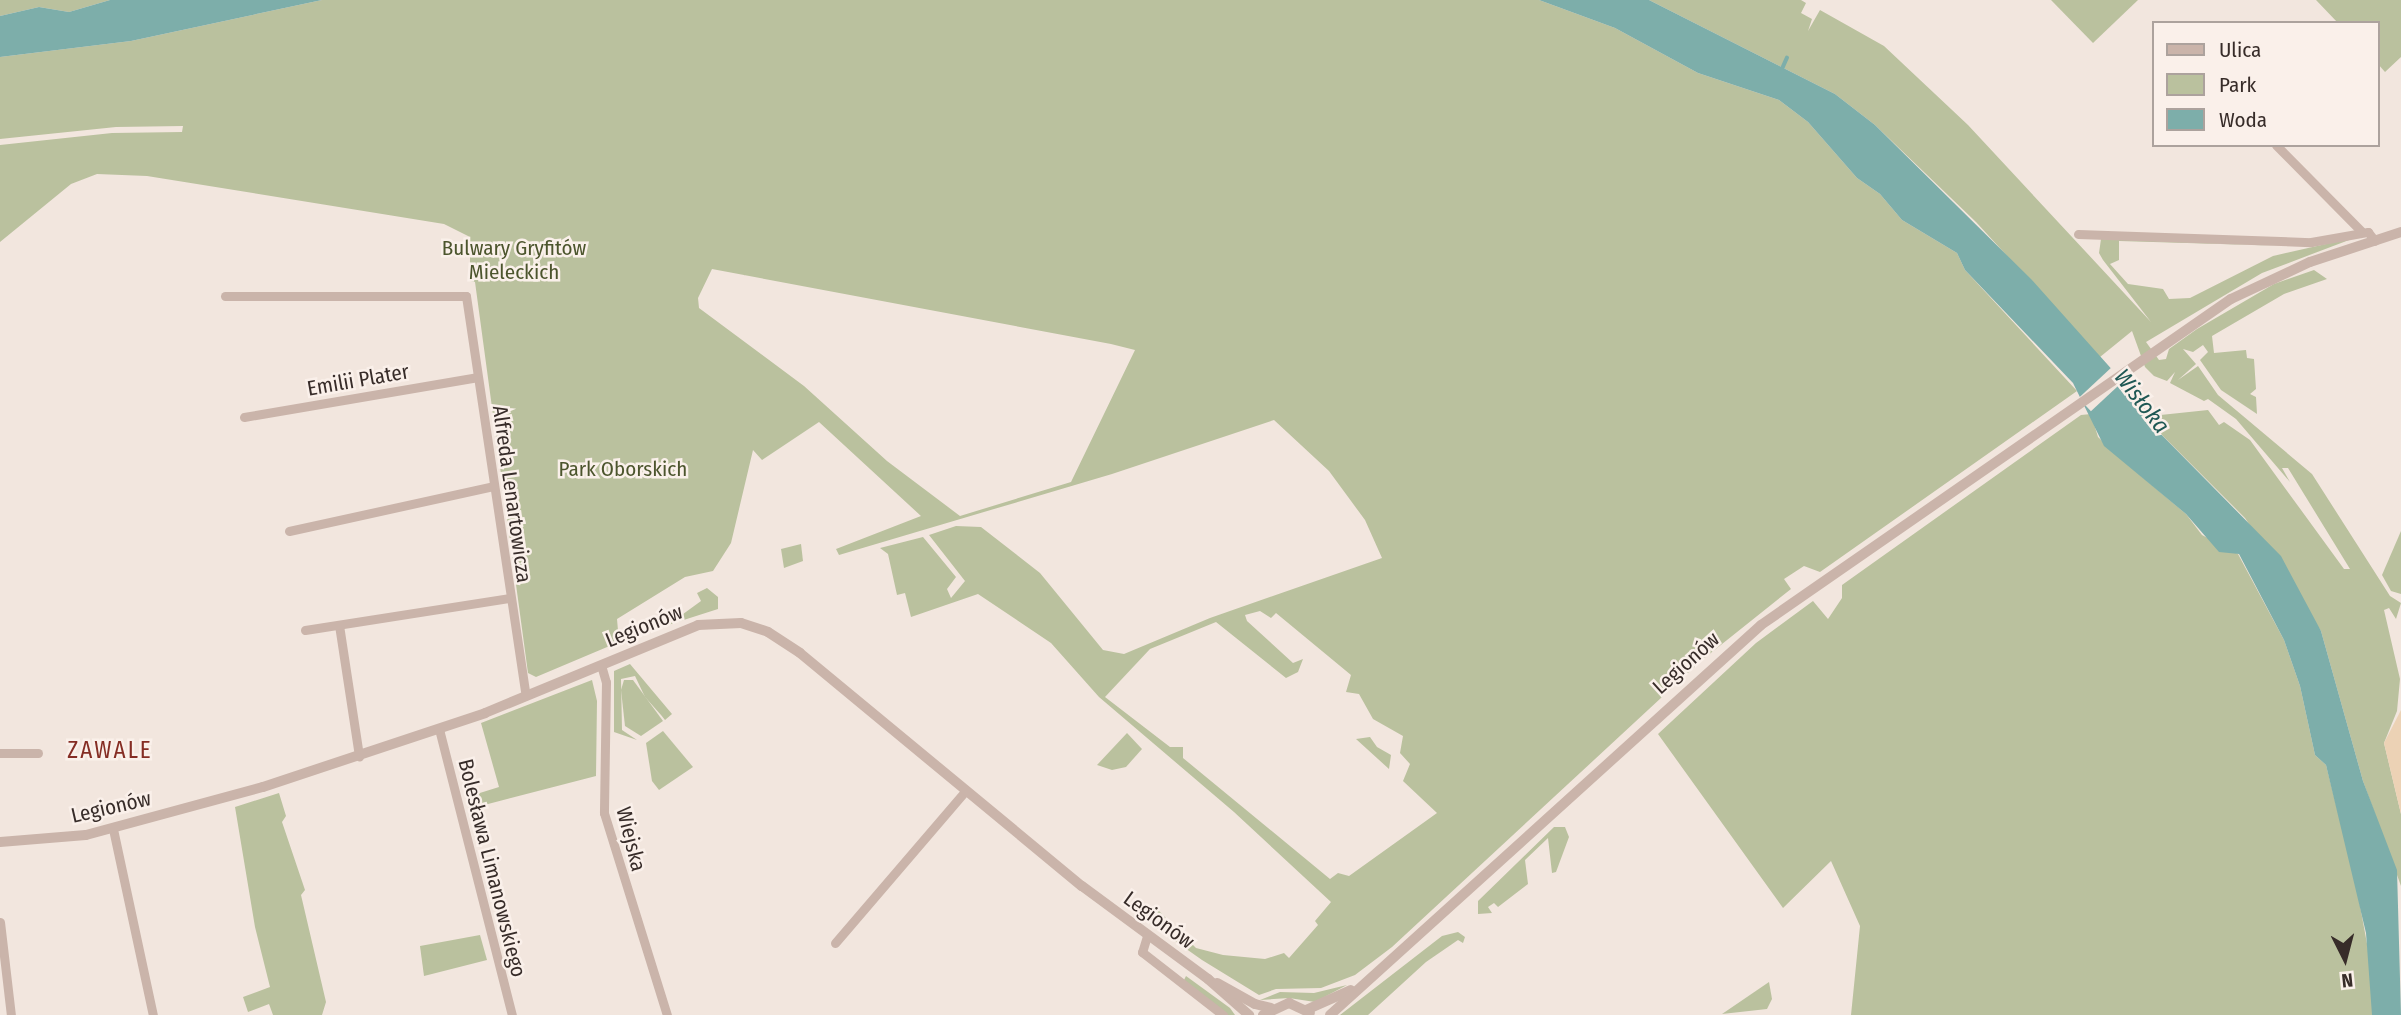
<!DOCTYPE html>
<meta charset="utf-8">
<style>
body{margin:0}
#map{position:relative;width:2401px;height:1015px;overflow:hidden;background:#f2e6de;font-family:"Fira Sans Condensed",sans-serif}
div>[style]{position:absolute}
.green>*{inset:0;background:#bac19e}
.sand>*{inset:0;background:#ecd2b5}
.water>*{inset:0;background:#7daeaa}
.pier>*{inset:0;background:#f2e6de;transform-origin:0 0}
.stream>*{height:3.5px;margin:-1.75px;padding:0 1.75px;transform-origin:1.75px;border-radius:1.75px;background:#7daeaa}
.minor>*{height:9px;margin:-4.5px;padding:0 4.5px;transform-origin:4.5px;border-radius:4.5px;background:#cab4aa}
.tertiary>*{height:10px;margin:-5px;padding:0 5px;transform-origin:5px;border-radius:5px;background:#cab4aa}
span{translate:-50% -50%;white-space:nowrap;text-align:center;line-height:1.15;-webkit-text-stroke:5px #faf0ea;paint-order:stroke}
.park-label{font-size:21px;color:#4c552d}
.street-label{font-size:21px;color:#372c29}
.water-label{font-size:23px;color:#1f5854;font-style:italic}
.neighbourhood-label{font-size:23px;color:#852d24;letter-spacing:2px}
.legend{position:absolute;left:2152px;top:21px;width:228px;height:126px;box-sizing:border-box;background:#faf0ea;border:2px solid #aca29d;margin:0;padding:9px 12px;list-style:none;font-size:21px;color:#372c29}
.legend li{display:flex;align-items:center;gap:14px;height:35px}
.legend b{width:35px;border:2px solid #aca29d}
.north{position:absolute;left:2310px;top:924px;width:70px;height:70px;-webkit-text-stroke:5px #faf0ea;paint-order:stroke;rotate:174deg;font-size:19px;font-weight:700;line-height:28px;text-align:center;color:#372c29}
.north::after{content:'';display:block;margin:auto;width:24px;height:32px;background:#372c29;clip-path:polygon(50% 0,100% 100%,50% 72%,0 100%)}
</style>
<div id="map">
<div class="green">
<i style="clip-path:polygon(0 0,110px 0,69px 12px,39px 7px,0 16px)"></i>
<i style="clip-path:polygon(evenodd,322px 0,1539px 0,1615px 28px,1698px 73px,1779px 100px,1808px 122px,1857px 178px,1880px 194px,1902px 220px,1957px 253px,1965px 270px,2077px 391px,1820px 572px,1804px 566px,1784px 579px,1791px 589px,1702px 660px,1392px 947px,1355px 975px,1321px 988px,1276px 989px,1259px 995px,1202px 960px,1148px 922px,1146px 915px,1155px 907px,1196px 948px,1223px 955px,1265px 959px,1284px 953px,1289px 958px,1318px 925px,1315px 921px,1331px 902px,1234px 812px,1099px 697px,1051px 643px,978px 594px,911px 617px,905px 593px,897px 595px,888px 554px,880px 548px,923px 537px,956px 577px,947px 589px,951px 598px,965px 581px,929px 535px,956px 526px,981px 527px,1040px 573px,1103px 650px,1124px 654px,1210px 618px,1382px 558px,1365px 520px,1329px 471px,1274px 420px,1112px 474px,839px 555px,836px 549px,921px 516px,819px 422px,762px 460px,753px 450px,731px 543px,713px 571px,685px 577px,617px 619px,619px 642px,536px 677px,528px 673px,475px 282px,470px 281px,470px 237px,444px 224px,147px 176px,97px 174px,71px 184px,0 242px,0 145px,112px 133px,182px 132px,183px 126px,116px 127px,0 139px,0 57px,131px 41px,322px 0,712px 269px,1111px 344px,1135px 350px,1071px 482px,960px 516px,887px 461px,804px 386px,699px 308px,698px 298px,712px 269px,322px 0,1260px 611px,1271px 618px,1276px 613px,1351px 675px,1346px 692px,1359px 694px,1373px 719px,1403px 736px,1400px 753px,1410px 764px,1403px 781px,1437px 813px,1349px 876px,1338px 873px,1330px 879px,1183px 758px,1183px 747px,1170px 747px,1105px 697px,1150px 649px,1216px 622px,1286px 678px,1298px 672px,1303px 659px,1293px 663px,1247px 621px,1245px 615px,1260px 611px)"></i>
<i style="clip-path:polygon(1649px 0,1801px 0,1806px 3px,1801px 13px,1812px 19px,1808px 31px,1820px 10px,1884px 46px,1968px 125px,2151px 322px,2103px 260px,2099px 253px,2101px 239px,2288px 246px,2119px 241px,2119px 260px,2110px 264px,2128px 284px,2163px 289px,2169px 299px,2190px 298px,2273px 256px,2357px 237px,2262px 273px,2146px 342px,2159px 360px,2166px 359px,2169px 349px,2197px 329px,2274px 284px,2314px 270px,2327px 279px,2284px 294px,2212px 336px,2214px 353px,2246px 350px,2247px 358px,2254px 359px,2256px 389px,2250px 394px,2256px 397px,2257px 414px,2221px 390px,2200px 360px,2208px 352px,2203px 345px,2193px 352px,2183px 349px,2196px 364px,2178px 380px,2198px 366px,2218px 395px,2312px 474px,2390px 596px,2401px 603px,2396px 619px,2389px 608px,2384px 610px,2400px 679px,2397px 711px,2384px 743px,2401px 814px,2401px 886px,2363px 781px,2321px 631px,2245px 518px,2145px 418px,2124px 383px,2151px 416px,2208px 410px,2219px 425px,2224px 422px,2250px 440px,2344px 569px,2350px 569px,2288px 468px,2282px 468px,2290px 482px,2236px 419px,2208px 399px,2204px 401px,2170px 383px,2175px 372px,2167px 381px,2154px 376px,2145px 367px,2132px 331px,2100px 357px,1976px 222px,1875px 125px,1835px 94px)"></i>
<i style="clip-path:polygon(2051px 0,2138px 0,2093px 43px)"></i>
<i style="clip-path:polygon(2316px 0,2401px 0,2401px 57px,2385px 72px,2378px 64px,2378px 23px,2338px 23px)"></i>
<i style="clip-path:polygon(2091px 414px,2098px 437px,2121px 459px,2186px 514px,2202px 535px,2238px 554px,2284px 640px,2300px 686px,2315px 755px,2326px 765px,2356px 884px,2372px 971px,2372px 1015px,1851px 1015px,1860px 926px,1831px 861px,1783px 908px,1658px 734px,1756px 643px,1813px 601px,1828px 619px,1842px 598px,1842px 585px,2081px 415px)"></i>
<i style="clip-path:polygon(2401px 531px,2401px 594px,2391px 591px,2382px 575px)"></i>
<i style="clip-path:polygon(801px 544px,803px 561px,784px 568px,781px 549px)"></i>
<i style="clip-path:polygon(707px 588px,718px 597px,718px 609px,668px 625px,701px 601px,697px 593px)"></i>
<i style="clip-path:polygon(630px 664px,672px 714px,665px 720px,661px 715px,645px 697px,635px 676px,621px 679px,622px 730px,637px 740px,614px 732px,614px 671px)"></i>
<i style="clip-path:polygon(592px 680px,597px 701px,596px 776px,469px 809px,467px 797px,499px 787px,481px 723px)"></i>
<i style="clip-path:polygon(624px 680px,633px 680px,663px 721px,641px 736px,625px 726px,621px 690px)"></i>
<i style="clip-path:polygon(663px 731px,693px 767px,659px 790px,652px 781px,646px 743px)"></i>
<i style="clip-path:polygon(1127px 733px,1142px 749px,1126px 767px,1112px 770px,1097px 765px)"></i>
<i style="clip-path:polygon(1370px 737px,1377px 747px,1391px 755px,1389px 769px,1356px 739px)"></i>
<i style="clip-path:polygon(279px 793px,286px 816px,282px 822px,305px 890px,301px 895px,326px 1002px,322px 1015px,273px 1015px,269px 1004px,248px 1012px,243px 997px,270px 987px,255px 927px,235px 807px)"></i>
<i style="clip-path:polygon(1554px 827px,1565px 827px,1569px 837px,1556px 872px,1552px 873px,1548px 838px,1525px 860px,1528px 884px,1498px 907px,1494px 903px,1488px 907px,1492px 913px,1478px 914px,1478px 901px)"></i>
<i style="clip-path:polygon(1458px 932px,1465px 937px,1463px 943px,1458px 940px,1426px 962px,1368px 1015px,1340px 1015px,1442px 936px)"></i>
<i style="clip-path:polygon(480px 935px,487px 960px,424px 976px,420px 946px)"></i>
<i style="clip-path:polygon(1186px 976px,1230px 1008px,1235px 1015px,1225px 1015px,1184px 980px)"></i>
<i style="clip-path:polygon(1769px 982px,1772px 999px,1767px 1009px,1722px 1014px)"></i>
<i style="clip-path:polygon(1347px 985px,1315px 1002px,1289px 998px,1260px 1000px,1280px 992px,1314px 993px)"></i>
</div>
<div class="sand">
<i style="clip-path:polygon(2401px 710px,2401px 814px,2384px 743px)"></i>
</div>
<div class="water">
<i style="clip-path:polygon(110px 0,322px 0,131px 41px,0 57px,0 16px,39px 7px,69px 12px)"></i>
<i style="clip-path:polygon(1539px 0,1649px 0,1835px 94px,1875px 125px,2031px 279px,2124px 383px,2145px 418px,2281px 556px,2321px 631px,2363px 781px,2397px 870px,2401px 1015px,2372px 1015px,2366px 933px,2326px 765px,2315px 755px,2300px 686px,2284px 640px,2239px 554px,2219px 552px,2186px 514px,2104px 446px,2073px 383px,1965px 270px,1957px 253px,1902px 220px,1880px 194px,1857px 178px,1808px 122px,1779px 100px,1698px 73px,1615px 28px)"></i>
</div>
<div class="pier">
<i style="left:2113px;top:366px;width:18px;height:47px;rotate:47deg"></i>
</div>
<div class="stream">
<i style="left:1782px;top:69px;width:12px;rotate:-66deg"></i>
</div>
<div class="minor">
<i style="left:2276px;top:145px;width:122px;rotate:45.3deg"></i>
<i style="left:2078px;top:234px;width:233px;rotate:2deg"></i>
<i style="left:2311px;top:242px;width:58px;rotate:-10deg"></i>
<i style="left:2368px;top:232px;width:11px;rotate:52deg"></i>
<i style="left:225px;top:296px;width:241px"></i>
<i style="left:466px;top:296px;width:404px;rotate:81.5deg"></i>
<i style="left:244px;top:417px;width:236px;rotate:-9.7deg"></i>
<i style="left:289px;top:531px;width:209px;rotate:-12.4deg"></i>
<i style="left:339px;top:625px;width:133px;rotate:81.3deg"></i>
<i style="left:305px;top:630px;width:206px;rotate:-8.9deg"></i>
<i style="left:601px;top:665px;width:18px;rotate:74deg"></i>
<i style="left:606px;top:682px;width:131px;rotate:90.9deg"></i>
<i style="left:604px;top:813px;width:212px;rotate:72.7deg"></i>
<i style="left:439px;top:729px;width:295px;rotate:75.7deg"></i>
<i style="left:0;top:753px;width:38px"></i>
<i style="left:113px;top:829px;width:190px;rotate:77.9deg"></i>
<i style="left:0;top:922px;width:94px;rotate:83.3deg"></i>
<i style="left:1147px;top:936px;width:17px;rotate:107deg"></i>
<i style="left:1142px;top:952px;width:103px;rotate:37.9deg"></i>
<i style="left:835px;top:943px;width:201px;rotate:-49.4deg"></i>
</div>
<div class="tertiary">
<i style="left:0;top:842px;width:86px;rotate:-4.7deg"></i>
<i style="left:86px;top:835px;width:183px;rotate:-15.2deg"></i>
<i style="left:263px;top:787px;width:234px;rotate:-18.4deg"></i>
<i style="left:485px;top:713px;width:230px;rotate:-22.4deg"></i>
<i style="left:698px;top:625px;width:43px;rotate:-2.7deg"></i>
<i style="left:741px;top:623px;width:28px;rotate:18deg"></i>
<i style="left:768px;top:632px;width:38px;rotate:33deg"></i>
<i style="left:800px;top:653px;width:366px;rotate:39.6deg"></i>
<i style="left:1082px;top:886px;width:157px;rotate:36.4deg"></i>
<i style="left:1208px;top:979px;width:55px;rotate:41.3deg"></i>
<i style="left:1217px;top:983px;width:43px;rotate:28.9deg"></i>
<i style="left:1255px;top:1004px;width:16px;rotate:14deg"></i>
<i style="left:1306px;top:1010px;width:49px;rotate:-24deg"></i>
<i style="left:1263px;top:1015px;width:29px;rotate:-25deg"></i>
<i style="left:1289px;top:1003px;width:23px;rotate:25deg"></i>
<i style="left:1330px;top:1015px;width:581px;rotate:-42.14deg"></i>
<i style="left:1761px;top:625px;width:572px;rotate:-34.75deg"></i>
<i style="left:2231px;top:299px;width:87px;rotate:-25.1deg"></i>
<i style="left:2310px;top:262px;width:96px;rotate:-18.2deg"></i>
</div>
<div class="park-label">
<span style="left:514px;top:260px">Bulwary Gryfitów<br>Mieleckich</span>
<span style="left:623px;top:469px">Park Oborskich</span>
</div>
<div class="street-label">
<span style="left:358px;top:380px;rotate:-10deg">Emilii Plater</span>
<span style="left:512px;top:494px;rotate:82deg">Alfreda Lenartowicza</span>
<span style="left:644px;top:626px;rotate:-22deg">Legionów</span>
<span style="left:1686px;top:663px;rotate:-42deg">Legionów</span>
<span style="left:111px;top:807px;rotate:-13deg">Legionów</span>
<span style="left:631px;top:839px;rotate:76deg">Wiejska</span>
<span style="left:492px;top:868px;rotate:76deg">Bolesława Limanowskiego</span>
<span style="left:1159px;top:920px;rotate:36deg">Legionów</span>
</div>
<div class="water-label">
<span style="left:2142px;top:401px;rotate:52deg">Wisłoka</span>
</div>
<div class="neighbourhood-label">
<span style="left:110px;top:750px">ZAWALE</span>
</div>
<ul class="legend">
<li><b style="height:9px;background:#cab4aa"></b>Ulica</li>
<li><b style="height:19px;background:#bac19e"></b>Park</li>
<li><b style="height:19px;background:#7daeaa"></b>Woda</li>
</ul>
<div class="north">N</div>
</div>
